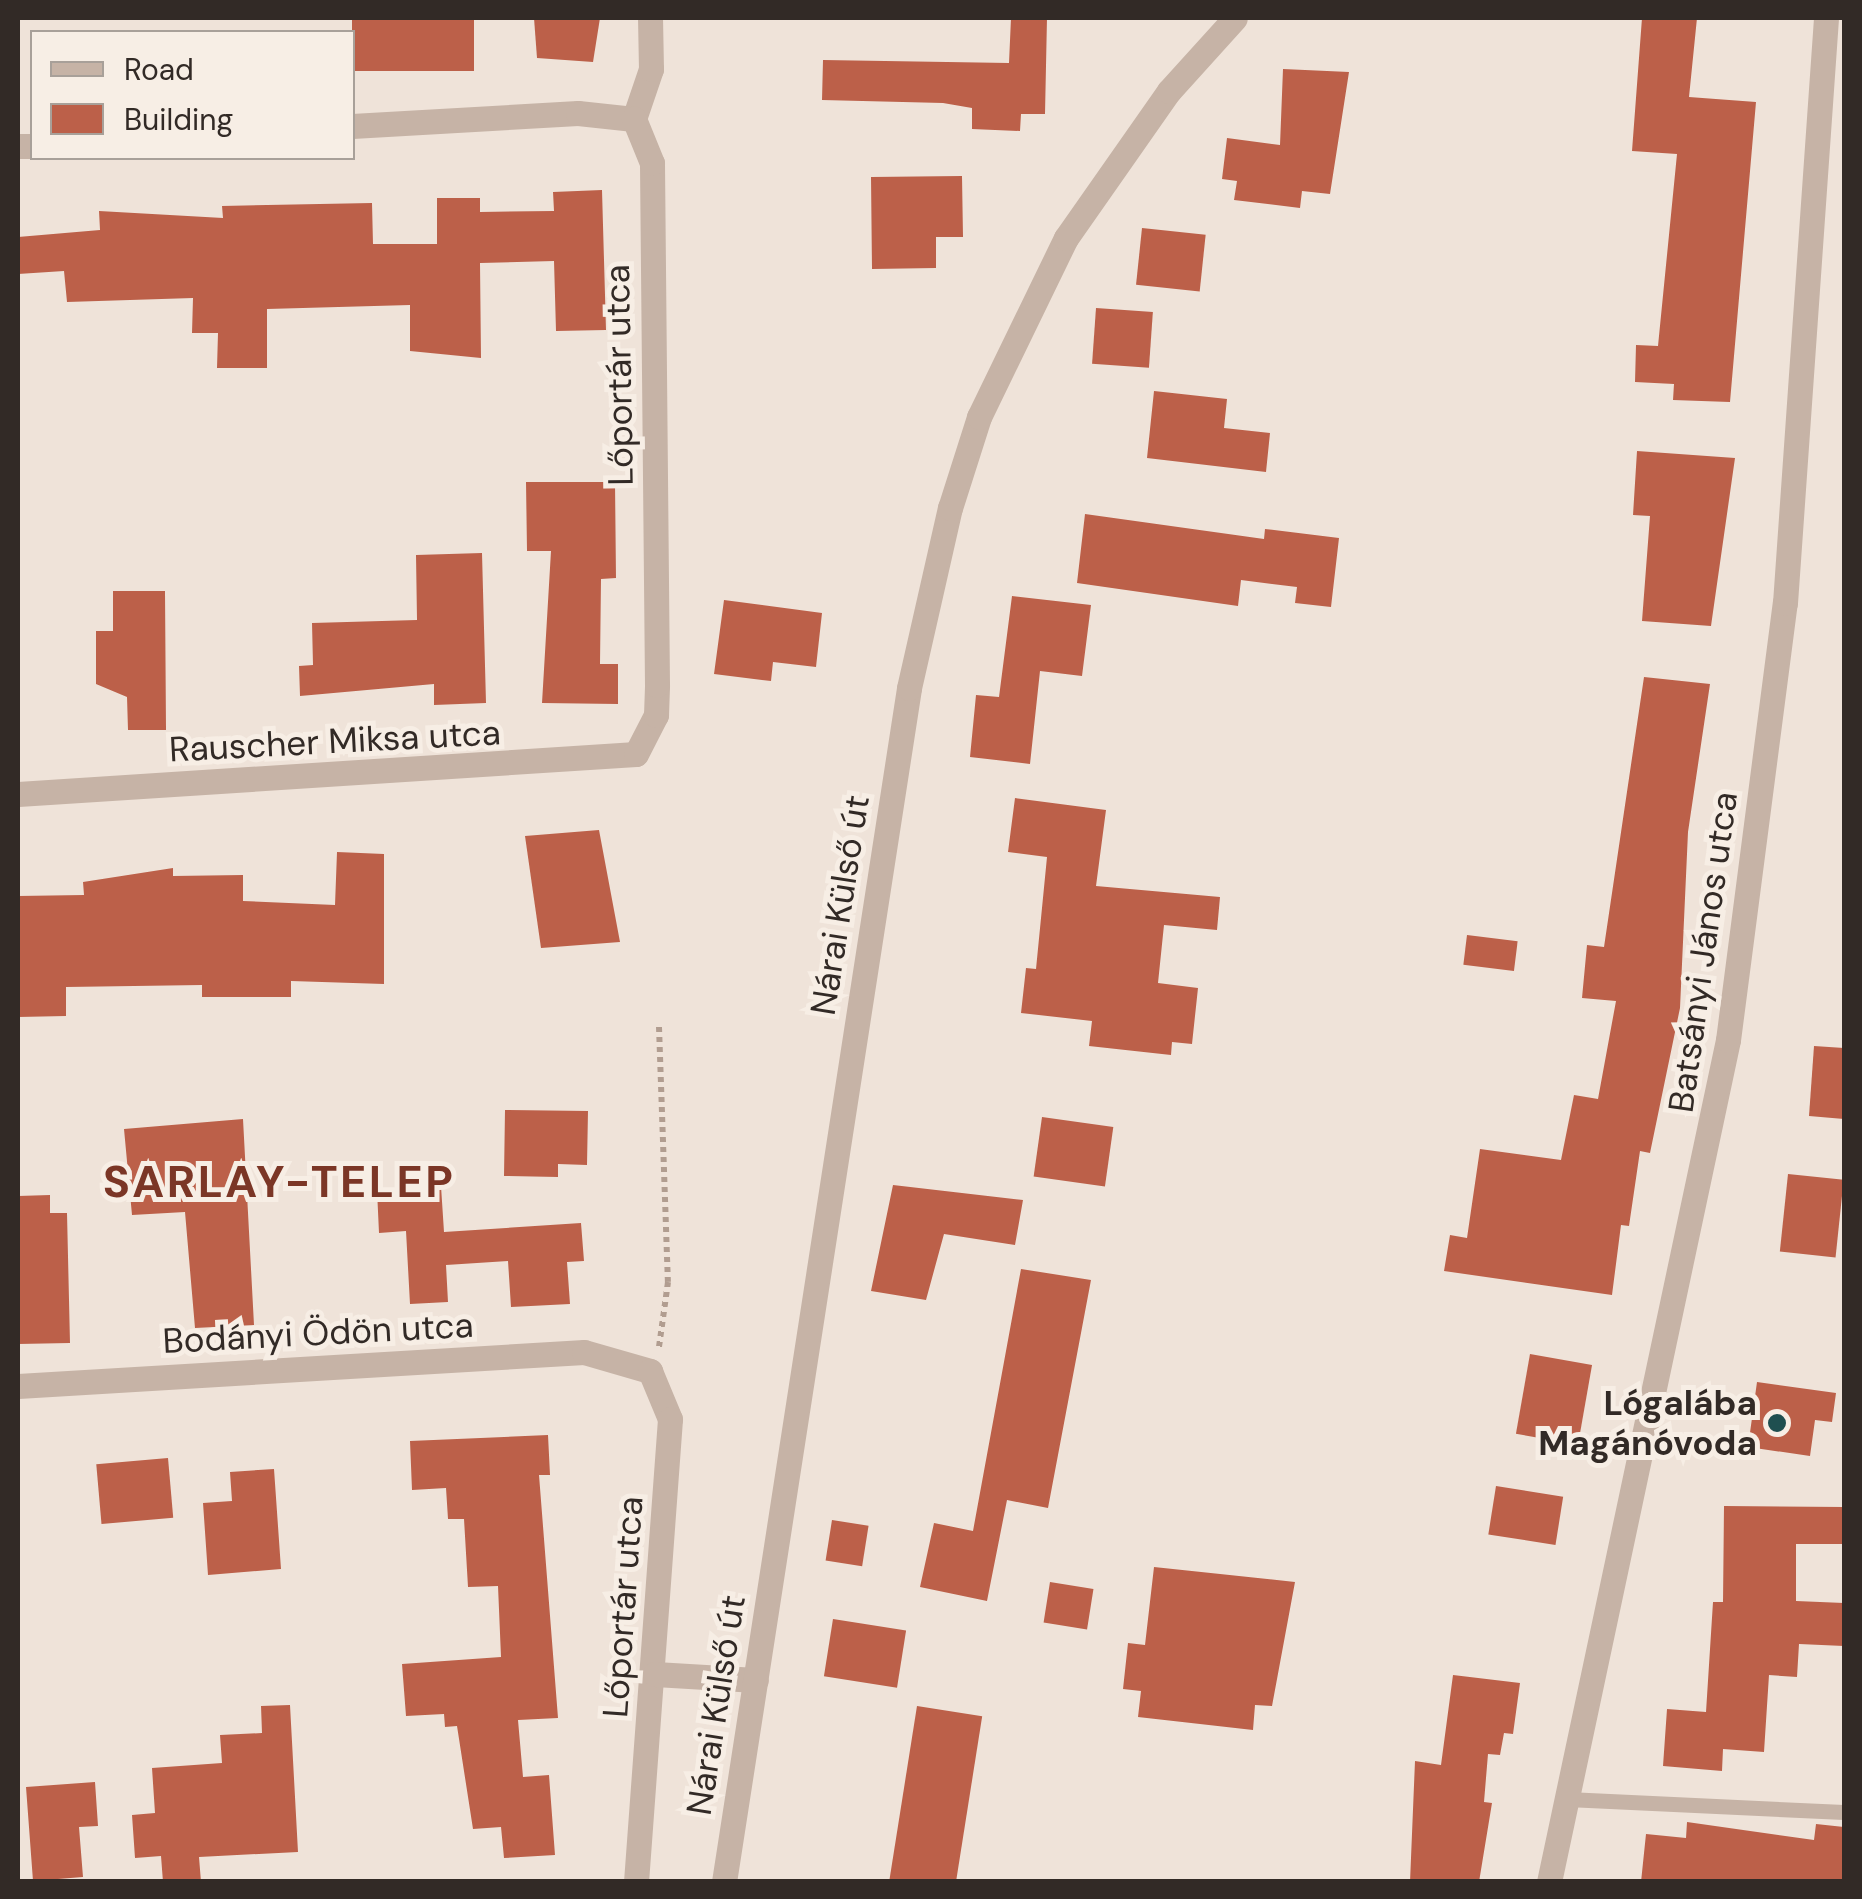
<!DOCTYPE html>
<meta charset="utf-8">
<style>
body{margin:0}
#map{position:relative;width:1862px;height:1899px;overflow:hidden;background:#efe3d9;font-family:"DM Sans",sans-serif}
div>[style]{position:absolute}
.building>*{inset:0;background:#bc6049;transform-origin:0 0}
.path>*{height:6px;margin-top:-3px;transform-origin:0;background:repeating-linear-gradient(90deg,#b19d90 0 5px,transparent 0 10px)}
.service>*{height:15px;margin:-7.5px;padding:0 7.5px;transform-origin:7.5px;border-radius:7.5px;background:#c6b3a6}
.minor>*{height:25px;margin:-12.5px;padding:0 12.5px;transform-origin:12.5px;border-radius:12.5px;background:#c6b3a6}
.tertiary>*{height:25px;margin:-12.5px;padding:0 12.5px;transform-origin:12.5px;border-radius:12.5px;background:#c6b3a6}
.dots>*{width:28px;height:28px;translate:-50% -50%;box-sizing:border-box;border:5px solid #f7eee5;border-radius:50%}
span{translate:-50% -50%;white-space:nowrap;text-align:center;line-height:1.15;-webkit-text-stroke:10px #f7eee5;paint-order:stroke}
.street-label{font-size:35px;color:#322a26}
.poi-label{font-size:35px;color:#322a26;font-weight:700}
.right{translate:-100% -50%;text-align:right}
.district-label{font-size:45px;color:#7b3626;font-weight:700;letter-spacing:2.5px}
.frame{position:absolute;inset:0;border:20px solid #322a26;pointer-events:none}
.legend{position:absolute;left:30px;top:30px;width:325px;height:130px;box-sizing:border-box;background:#f7eee5;border:2px solid #a8a099;margin:0;padding:12px 18px;list-style:none;font-size:30px;color:#322a26}
.legend li{display:flex;align-items:center;gap:20px;height:50px}
.legend b{width:50px;border:2px solid #a8a099}
</style>
<div id="map">
<div class="building">
<i style="left:352px;top:18px;width:122px;height:53px"></i>
<i style="clip-path:polygon(534px 18px,600px 18px,593px 62px,537px 58px)"></i>
<i style="clip-path:polygon(1011px 18px,1047px 18px,1045px 114px,1021px 114px,1020px 131px,972px 129px,972px 108px,943px 103px,822px 100px,823px 60px,1009px 63px)"></i>
<i style="clip-path:polygon(1642px 18px,1697px 18px,1689px 97px,1756px 102px,1730px 402px,1673px 400px,1674px 384px,1635px 382px,1636px 345px,1658px 346px,1677px 154px,1632px 151px)"></i>
<i style="clip-path:polygon(1283px 69px,1349px 72px,1330px 194px,1302px 191px,1300px 208px,1234px 200px,1237px 181px,1222px 179px,1227px 138px,1280px 145px)"></i>
<i style="clip-path:polygon(962px 176px,963px 237px,936px 237px,936px 268px,872px 269px,871px 177px)"></i>
<i style="clip-path:polygon(602px 190px,606px 330px,556px 331px,554px 261px,480px 263px,481px 358px,410px 351px,410px 305px,267px 309px,267px 368px,217px 368px,218px 333px,192px 333px,193px 298px,67px 302px,64px 271px,18px 274px,18px 237px,100px 230px,99px 211px,223px 218px,222px 206px,372px 203px,373px 244px,437px 244px,437px 198px,480px 198px,480px 212px,554px 211px,553px 192px)"></i>
<i style="left:1142px;top:228px;width:64px;height:57px;rotate:6deg"></i>
<i style="left:1096px;top:308px;width:57px;height:56px;rotate:4deg"></i>
<i style="clip-path:polygon(1154px 391px,1227px 399px,1224px 428px,1270px 433px,1266px 472px,1147px 458px)"></i>
<i style="clip-path:polygon(1637px 451px,1735px 458px,1711px 626px,1642px 621px,1650px 516px,1633px 515px)"></i>
<i style="clip-path:polygon(526px 482px,615px 482px,616px 578px,601px 579px,600px 664px,618px 664px,618px 704px,542px 703px,551px 551px,527px 551px)"></i>
<i style="clip-path:polygon(1085px 514px,1264px 539px,1265px 529px,1339px 538px,1331px 607px,1295px 603px,1297px 587px,1241px 580px,1238px 606px,1077px 583px)"></i>
<i style="clip-path:polygon(482px 553px,486px 703px,434px 705px,434px 684px,300px 696px,299px 666px,313px 665px,312px 623px,417px 620px,416px 555px)"></i>
<i style="clip-path:polygon(113px 591px,165px 591px,166px 730px,128px 730px,127px 697px,96px 684px,96px 631px,113px 631px)"></i>
<i style="clip-path:polygon(1012px 596px,1091px 605px,1082px 676px,1040px 671px,1030px 764px,970px 757px,976px 695px,999px 697px)"></i>
<i style="clip-path:polygon(724px 600px,822px 613px,816px 667px,773px 662px,771px 681px,714px 674px)"></i>
<i style="clip-path:polygon(1644px 677px,1710px 684px,1688px 832px,1680px 1008px,1650px 1153px,1640px 1151px,1629px 1226px,1621px 1225px,1612px 1295px,1444px 1271px,1450px 1235px,1467px 1238px,1480px 1149px,1561px 1160px,1574px 1095px,1598px 1099px,1616px 1001px,1582px 998px,1587px 945px,1604px 947px)"></i>
<i style="clip-path:polygon(1015px 798px,1106px 810px,1096px 886px,1220px 897px,1217px 930px,1164px 925px,1158px 983px,1198px 988px,1192px 1044px,1172px 1042px,1171px 1055px,1089px 1046px,1092px 1021px,1021px 1013px,1026px 968px,1036px 969px,1047px 857px,1008px 852px)"></i>
<i style="clip-path:polygon(599px 830px,620px 942px,541px 948px,525px 836px)"></i>
<i style="clip-path:polygon(337px 852px,384px 854px,384px 984px,291px 981px,291px 997px,202px 997px,202px 985px,66px 987px,66px 1016px,18px 1017px,18px 896px,84px 895px,83px 882px,173px 868px,173px 876px,243px 875px,243px 901px,335px 905px)"></i>
<i style="left:1467px;top:935px;width:51px;height:30px;rotate:7deg"></i>
<i style="clip-path:polygon(1814px 1046px,1844px 1048px,1844px 1119px,1809px 1116px)"></i>
<i style="clip-path:polygon(505px 1110px,588px 1111px,587px 1165px,558px 1164px,558px 1177px,504px 1176px)"></i>
<i style="left:1042px;top:1117px;width:72px;height:60px;rotate:8deg"></i>
<i style="clip-path:polygon(243px 1119px,254px 1325px,195px 1328px,185px 1212px,132px 1215px,124px 1129px)"></i>
<i style="left:1788px;top:1174px;width:56px;height:78px;rotate:6deg"></i>
<i style="clip-path:polygon(893px 1185px,1023px 1200px,1015px 1245px,944px 1234px,926px 1300px,871px 1291px)"></i>
<i style="clip-path:polygon(441px 1186px,444px 1232px,581px 1223px,584px 1261px,567px 1262px,570px 1304px,511px 1307px,508px 1261px,446px 1265px,448px 1302px,410px 1304px,406px 1231px,379px 1233px,377px 1190px)"></i>
<i style="clip-path:polygon(50px 1195px,50px 1213px,67px 1213px,70px 1343px,18px 1344px,18px 1196px)"></i>
<i style="clip-path:polygon(1021px 1269px,1091px 1280px,1048px 1508px,1007px 1500px,987px 1601px,920px 1587px,934px 1523px,973px 1531px)"></i>
<i style="left:1530px;top:1354px;width:63px;height:81px;rotate:10deg"></i>
<i style="clip-path:polygon(1757px 1382px,1836px 1393px,1832px 1422px,1815px 1420px,1810px 1456px,1748px 1447px)"></i>
<i style="clip-path:polygon(548px 1435px,550px 1475px,539px 1475px,558px 1718px,518px 1720px,523px 1777px,549px 1775px,555px 1855px,504px 1858px,501px 1827px,473px 1829px,457px 1726px,445px 1727px,444px 1714px,406px 1716px,402px 1664px,501px 1657px,498px 1586px,468px 1587px,464px 1519px,448px 1519px,446px 1488px,412px 1490px,410px 1441px)"></i>
<i style="left:168px;top:1458px;width:60px;height:72px;rotate:85deg"></i>
<i style="clip-path:polygon(274px 1469px,281px 1569px,208px 1575px,203px 1503px,232px 1501px,230px 1472px)"></i>
<i style="left:1496px;top:1486px;width:68px;height:49px;rotate:9deg"></i>
<i style="clip-path:polygon(1724px 1506px,1844px 1507px,1844px 1544px,1796px 1544px,1796px 1601px,1844px 1603px,1844px 1646px,1799px 1644px,1797px 1677px,1769px 1675px,1764px 1752px,1723px 1749px,1722px 1771px,1663px 1766px,1667px 1709px,1706px 1712px,1713px 1602px,1723px 1602px)"></i>
<i style="left:832px;top:1520px;width:37px;height:41px;rotate:9deg"></i>
<i style="clip-path:polygon(1154px 1567px,1295px 1582px,1272px 1706px,1255px 1705px,1253px 1730px,1138px 1717px,1141px 1691px,1123px 1689px,1128px 1643px,1145px 1645px)"></i>
<i style="left:1050px;top:1582px;width:44px;height:41px;rotate:9deg"></i>
<i style="left:833px;top:1619px;width:74px;height:58px;rotate:9deg"></i>
<i style="clip-path:polygon(1453px 1675px,1520px 1683px,1513px 1734px,1504px 1733px,1500px 1755px,1488px 1754px,1484px 1802px,1492px 1803px,1479px 1882px,1410px 1882px,1415px 1761px,1441px 1765px)"></i>
<i style="clip-path:polygon(290px 1705px,298px 1852px,199px 1857px,201px 1882px,163px 1882px,161px 1856px,135px 1858px,132px 1815px,155px 1813px,152px 1768px,222px 1763px,220px 1735px,262px 1733px,261px 1706px)"></i>
<i style="left:917px;top:1706px;width:66px;height:178px;rotate:9deg"></i>
<i style="clip-path:polygon(95px 1782px,98px 1826px,79px 1827px,83px 1877px,33px 1881px,26px 1787px)"></i>
<i style="clip-path:polygon(1687px 1822px,1814px 1840px,1816px 1824px,1844px 1827px,1844px 1882px,1641px 1882px,1646px 1834px,1686px 1838px)"></i>
</div>
<div class="path">
<i style="left:659px;top:1027px;width:255px;rotate:88deg"></i>
<i style="left:668px;top:1282px;width:66px;rotate:97.9deg"></i>
</div>
<div class="service">
<i style="left:1567px;top:1799px;width:277px;rotate:2.7deg"></i>
</div>
<div class="minor">
<i style="left:634px;top:119px;width:53px;rotate:-71.2deg"></i>
<i style="left:651px;top:69px;width:51px;rotate:-91.1deg"></i>
<i style="left:352px;top:126px;width:226px;rotate:-3.3deg"></i>
<i style="left:578px;top:113px;width:56px;rotate:6.1deg"></i>
<i style="left:18px;top:146px;width:14px"></i>
<i style="left:18px;top:794px;width:619px;rotate:-3.7deg"></i>
<i style="left:636px;top:754px;width:44px;rotate:-62.9deg"></i>
<i style="left:656px;top:715px;width:30px;rotate:-88deg"></i>
<i style="left:657px;top:685px;width:522px;rotate:-90.55deg"></i>
<i style="left:652px;top:163px;width:48px;rotate:-112.2deg"></i>
<i style="left:18px;top:1386px;width:567px;rotate:-3.44deg"></i>
<i style="left:584px;top:1352px;width:69px;rotate:16.1deg"></i>
<i style="left:650px;top:1371px;width:52px;rotate:67.4deg"></i>
<i style="left:670px;top:1419px;width:464px;rotate:94.2deg"></i>
<i style="left:655px;top:1674px;width:101px;rotate:3.4deg"></i>
<i style="left:1549px;top:1882px;width:861px;rotate:-78deg"></i>
<i style="left:1728px;top:1040px;width:441px;rotate:-82.6deg"></i>
<i style="left:1785px;top:603px;width:586px;rotate:-85.99deg"></i>
</div>
<div class="tertiary">
<i style="left:724px;top:1882px;width:1208px;rotate:-81.19deg"></i>
<i style="left:909px;top:688px;width:185px;rotate:-77.2deg"></i>
<i style="left:950px;top:508px;width:96px;rotate:-72.3deg"></i>
<i style="left:979px;top:417px;width:199px;rotate:-64.1deg"></i>
<i style="left:1066px;top:238px;width:179px;rotate:-55deg"></i>
<i style="left:1169px;top:91px;width:98px;rotate:-47.9deg"></i>
</div>
<div class="dots">
<i style="left:1777px;top:1423px;background:#1f4f50"></i>
</div>
<div class="street-label">
<span style="left:619px;top:375px;rotate:-91deg">Lőportár utca</span>
<span style="left:335px;top:741px;rotate:-3deg">Rauscher Miksa utca</span>
<span style="left:840px;top:905px;rotate:-81deg">Nárai Külső út</span>
<span style="left:1703px;top:952px;rotate:-82deg">Batsányi János utca</span>
<span style="left:318px;top:1333px;rotate:-3deg">Bodányi Ödön utca</span>
<span style="left:623px;top:1607px;rotate:-86deg">Lőportár utca</span>
<span style="left:716px;top:1705px;rotate:-81deg">Nárai Külső út</span>
</div>
<div class="poi-label">
<span class="right" style="left:1757px;top:1423px">Lógalába<br>Magánóvoda</span>
</div>
<div class="district-label">
<span style="left:279px;top:1182px">SARLAY-TELEP</span>
</div>
<div class="frame"></div>
<ul class="legend">
<li><b style="height:12px;background:#c6b3a6"></b>Road</li>
<li><b style="height:28px;background:#bc6049"></b>Building</li>
</ul>
</div>
